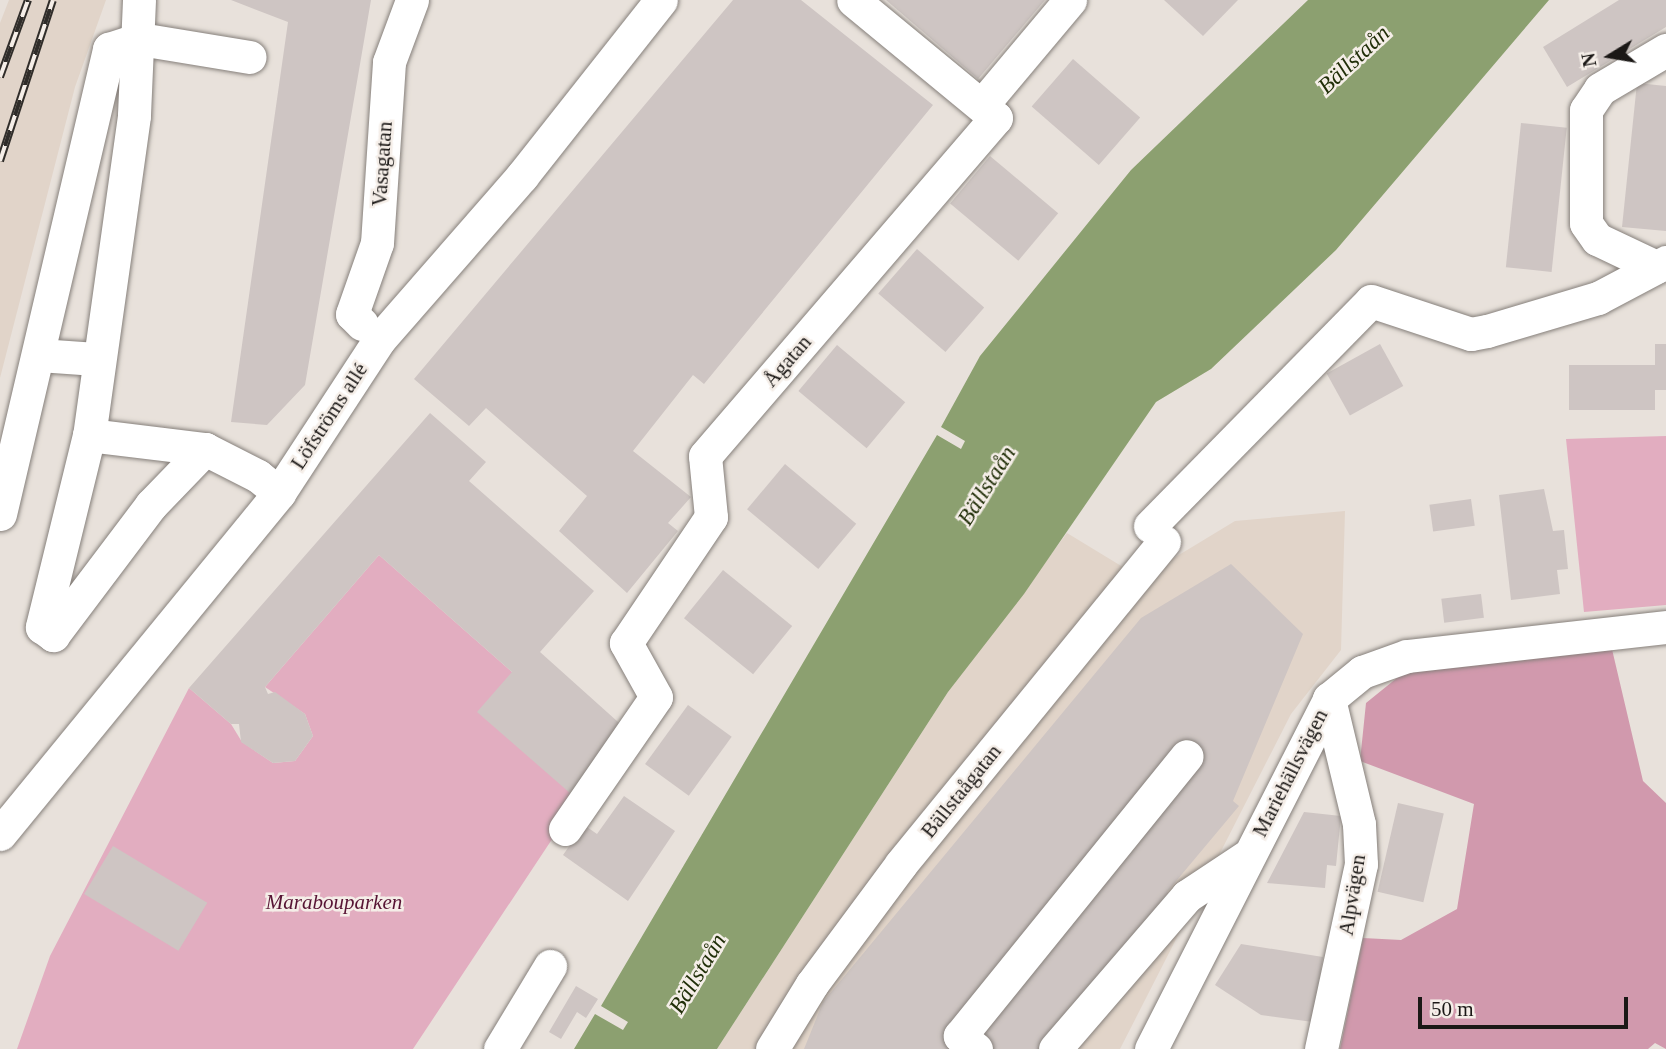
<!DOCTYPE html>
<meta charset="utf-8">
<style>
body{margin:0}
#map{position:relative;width:1666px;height:1049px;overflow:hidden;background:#e8e1db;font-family:"Times New Roman",serif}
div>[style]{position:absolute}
.built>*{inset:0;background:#e1d4c9}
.green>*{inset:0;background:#e2adc0}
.forest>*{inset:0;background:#d199ad}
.water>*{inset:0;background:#8ca070}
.building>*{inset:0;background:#cec5c3;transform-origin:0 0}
.roads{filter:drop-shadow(0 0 2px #86807b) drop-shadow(0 0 2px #86807b)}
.minor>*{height:33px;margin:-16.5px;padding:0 16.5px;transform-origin:16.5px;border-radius:16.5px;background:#fff}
.rail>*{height:8px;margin-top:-4px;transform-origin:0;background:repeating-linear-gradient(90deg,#f5eee8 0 16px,#302d2a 0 32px);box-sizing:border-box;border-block:2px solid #302d2a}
span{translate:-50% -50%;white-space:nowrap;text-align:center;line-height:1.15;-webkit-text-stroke:5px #f5eee8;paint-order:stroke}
.street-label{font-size:21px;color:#1b1816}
.park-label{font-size:21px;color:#571434;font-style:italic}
.water-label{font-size:23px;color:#212f09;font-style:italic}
.north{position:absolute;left:1575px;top:21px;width:70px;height:70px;-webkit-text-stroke:5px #f5eee8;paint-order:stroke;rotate:259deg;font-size:19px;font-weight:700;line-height:28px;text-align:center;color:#1b1816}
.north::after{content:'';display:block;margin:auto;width:24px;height:32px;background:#1b1816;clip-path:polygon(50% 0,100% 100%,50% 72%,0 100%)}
.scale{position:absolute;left:1418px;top:997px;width:210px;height:32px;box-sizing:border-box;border:4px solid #1b1816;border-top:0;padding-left:9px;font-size:21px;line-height:24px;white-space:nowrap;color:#1b1816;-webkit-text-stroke:5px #f5eee8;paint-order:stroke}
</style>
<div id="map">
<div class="built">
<i style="clip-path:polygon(9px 0,106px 0,75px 87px,0 378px,0 23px)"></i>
<i style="clip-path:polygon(1345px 511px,1341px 650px,1291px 714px,1120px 1049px,717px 1049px,948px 692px,1067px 533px,1141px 578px,1235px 521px)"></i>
</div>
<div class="green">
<i style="clip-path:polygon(1666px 436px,1666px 605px,1584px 612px,1566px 439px)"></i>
<i style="clip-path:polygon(379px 555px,512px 672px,578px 800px,413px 1049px,17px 1049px,50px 956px,189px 688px,231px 724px,242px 742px,273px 763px,295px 761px,313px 736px,305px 714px,265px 687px)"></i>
</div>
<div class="forest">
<i style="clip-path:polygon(1611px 645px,1643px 781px,1666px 803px,1666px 1049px,1655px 1043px,1648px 1049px,1340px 1049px,1363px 938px,1401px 940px,1457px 909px,1474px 804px,1360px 761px,1366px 703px,1408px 669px)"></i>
</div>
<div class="water">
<i style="clip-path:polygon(1308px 0,1549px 0,1336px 250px,1211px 369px,1156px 402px,1024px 594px,948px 692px,717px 1049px,574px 1049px,595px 1014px,623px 1030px,628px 1022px,601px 1006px,937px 435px,961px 449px,965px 441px,941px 427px,980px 356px,1131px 170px)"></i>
</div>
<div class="building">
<i style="clip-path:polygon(231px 0,371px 0,305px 385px,267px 425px,231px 422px,288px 22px)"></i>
<i style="clip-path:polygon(733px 0,801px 0,933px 105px,704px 384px,693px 375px,633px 451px,691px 497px,668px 523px,678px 531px,627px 593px,559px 531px,587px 496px,486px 408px,469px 426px,414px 379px)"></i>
<i style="clip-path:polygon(886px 0,1045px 0,978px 79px)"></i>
<i style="clip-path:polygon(1164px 0,1238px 0,1203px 36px)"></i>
<i style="clip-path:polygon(1619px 0,1666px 0,1666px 27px,1567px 87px,1543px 47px)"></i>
<i style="left:1073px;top:59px;width:89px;height:63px;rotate:41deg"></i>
<i style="clip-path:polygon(1637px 83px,1666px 86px,1666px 231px,1622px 227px)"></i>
<i style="left:1521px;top:123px;width:46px;height:145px;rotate:6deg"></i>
<i style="left:990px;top:156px;width:89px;height:62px;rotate:40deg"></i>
<i style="left:917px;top:249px;width:89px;height:59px;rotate:41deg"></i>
<i style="left:1380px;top:344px;width:48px;height:61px;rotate:61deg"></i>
<i style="clip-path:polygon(1655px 344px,1666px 344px,1666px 390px,1655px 390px,1655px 410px,1569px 410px,1569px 365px,1655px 365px)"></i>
<i style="left:837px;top:345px;width:89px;height:60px;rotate:40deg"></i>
<i style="clip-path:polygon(430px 413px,486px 462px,469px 481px,594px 591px,540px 652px,627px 730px,578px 800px,477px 712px,512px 672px,379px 555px,265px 687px,268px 694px,275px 692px,305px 714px,313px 736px,295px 761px,273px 763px,241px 742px,239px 724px,231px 724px,189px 688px)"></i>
<i style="left:785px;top:464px;width:93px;height:59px;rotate:40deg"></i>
<i style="clip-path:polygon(1544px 489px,1553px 531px,1564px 530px,1568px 569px,1557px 570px,1560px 594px,1511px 600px,1499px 495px)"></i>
<i style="left:1471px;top:499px;width:27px;height:42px;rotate:82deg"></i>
<i style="clip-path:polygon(1231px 564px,1303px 634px,1233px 801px,1239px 806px,1167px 892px,1190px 912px,1074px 1049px,804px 1049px,823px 1002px,1141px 618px)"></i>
<i style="left:723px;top:570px;width:89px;height:62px;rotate:39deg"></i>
<i style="left:1481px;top:594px;width:24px;height:40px;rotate:83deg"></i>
<i style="left:688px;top:705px;width:54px;height:73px;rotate:36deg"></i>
<i style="clip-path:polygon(624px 796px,675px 831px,628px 901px,563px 855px,584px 825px,597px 834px)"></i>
<i style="left:1398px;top:803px;width:47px;height:91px;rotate:13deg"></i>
<i style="clip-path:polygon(1304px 812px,1341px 816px,1336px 866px,1327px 865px,1325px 888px,1267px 883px)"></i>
<i style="left:113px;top:846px;width:110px;height:56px;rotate:31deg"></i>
<i style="clip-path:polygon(1241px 944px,1323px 957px,1313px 1022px,1261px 1015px,1215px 985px)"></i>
<i style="clip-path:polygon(576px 986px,598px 999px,586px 1018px,577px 1012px,561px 1039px,549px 1032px)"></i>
</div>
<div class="roads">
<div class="minor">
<i style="left:139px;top:0;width:116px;rotate:92.5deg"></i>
<i style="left:134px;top:116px;width:322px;rotate:98deg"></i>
<i style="left:89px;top:435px;width:198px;rotate:103.8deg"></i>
<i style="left:42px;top:627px;width:14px;rotate:36deg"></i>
<i style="left:53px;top:635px;width:163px;rotate:-53deg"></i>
<i style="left:151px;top:505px;width:78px;rotate:-46deg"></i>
<i style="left:205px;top:449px;width:59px;rotate:27deg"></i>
<i style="left:258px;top:476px;width:27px;rotate:39deg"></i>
<i style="left:982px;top:105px;width:137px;rotate:-50deg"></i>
<i style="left:1656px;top:267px;width:65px;rotate:-154.6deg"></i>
<i style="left:1597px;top:239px;width:19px;rotate:-125deg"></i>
<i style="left:1586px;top:223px;width:113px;rotate:-90deg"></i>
<i style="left:1586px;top:110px;width:25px;rotate:-56deg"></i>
<i style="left:1600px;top:89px;width:77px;rotate:-30.6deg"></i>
<i style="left:362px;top:324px;width:14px;rotate:-135deg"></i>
<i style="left:352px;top:314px;width:75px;rotate:-70.6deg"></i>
<i style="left:377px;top:243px;width:181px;rotate:-86.2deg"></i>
<i style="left:389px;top:62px;width:66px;rotate:-69.6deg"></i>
<i style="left:39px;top:355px;width:57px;rotate:4deg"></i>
<i style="left:89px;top:435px;width:117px;rotate:6.9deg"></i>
<i style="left:0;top:514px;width:478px;rotate:-76.8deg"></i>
<i style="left:109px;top:49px;width:33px;rotate:-18deg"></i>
<i style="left:140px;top:39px;width:111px;rotate:9.3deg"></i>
<i style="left:1150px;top:526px;width:315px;rotate:-45.5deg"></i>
<i style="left:1371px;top:301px;width:105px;rotate:18.3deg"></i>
<i style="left:1471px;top:334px;width:16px;rotate:-11deg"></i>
<i style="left:1487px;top:331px;width:116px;rotate:-16.6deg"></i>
<i style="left:1598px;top:298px;width:77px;rotate:-27.9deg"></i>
<i style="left:565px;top:829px;width:160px;rotate:-55.4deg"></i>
<i style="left:656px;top:697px;width:62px;rotate:-119.1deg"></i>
<i style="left:626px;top:643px;width:152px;rotate:-56deg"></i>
<i style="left:711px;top:517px;width:61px;rotate:-95.6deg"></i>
<i style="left:705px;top:456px;width:446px;rotate:-49.3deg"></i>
<i style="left:996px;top:118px;width:185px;rotate:-140.5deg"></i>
<i style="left:0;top:834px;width:441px;rotate:-50.7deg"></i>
<i style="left:279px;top:493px;width:183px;rotate:-56.8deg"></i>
<i style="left:379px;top:340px;width:218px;rotate:-48.9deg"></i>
<i style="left:522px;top:176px;width:224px;rotate:-51.7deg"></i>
<i style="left:500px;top:1049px;width:97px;rotate:-58.9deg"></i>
<i style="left:772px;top:1049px;width:76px;rotate:-58.4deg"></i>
<i style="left:812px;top:984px;width:149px;rotate:-53.4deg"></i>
<i style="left:901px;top:864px;width:416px;rotate:-50.8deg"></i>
<i style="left:976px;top:1049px;width:21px;rotate:-141deg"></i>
<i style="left:960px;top:1036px;width:360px;rotate:-51deg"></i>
<i style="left:1055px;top:1049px;width:202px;rotate:-49.2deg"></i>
<i style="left:1187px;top:896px;width:71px;rotate:-33.5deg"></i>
<i style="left:1151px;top:1049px;width:393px;rotate:-63deg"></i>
<i style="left:1329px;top:699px;width:43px;rotate:-39.3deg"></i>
<i style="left:1362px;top:672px;width:48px;rotate:-19.6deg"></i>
<i style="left:1407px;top:656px;width:261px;rotate:-6.4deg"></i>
<i style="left:1321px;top:1049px;width:189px;rotate:-77.8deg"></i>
<i style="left:1361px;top:864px;width:40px;rotate:-92.9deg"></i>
<i style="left:1359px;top:824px;width:129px;rotate:-103.5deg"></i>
</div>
</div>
<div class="rail">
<i style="left:0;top:77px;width:82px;rotate:-70deg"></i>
<i style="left:0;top:161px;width:169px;rotate:-71.8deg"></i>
</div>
<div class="street-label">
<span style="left:382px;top:164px;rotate:-86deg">Vasagatan</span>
<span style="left:787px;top:361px;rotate:-49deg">Ågatan</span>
<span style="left:329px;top:416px;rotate:-57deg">Löfströms allé</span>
<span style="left:1290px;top:773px;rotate:-63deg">Mariehällsvägen</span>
<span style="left:961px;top:791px;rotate:-51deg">Bällstaågatan</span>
<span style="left:1352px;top:895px;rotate:-81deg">Alpvägen</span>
</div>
<div class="park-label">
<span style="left:334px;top:902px">Marabouparken</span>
</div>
<div class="water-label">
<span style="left:1354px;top:60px;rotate:-43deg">Bällstaån</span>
<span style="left:987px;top:486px;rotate:-58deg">Bällstaån</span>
<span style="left:698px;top:974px;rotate:-59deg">Bällstaån</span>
</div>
<div class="north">N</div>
<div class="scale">50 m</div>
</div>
